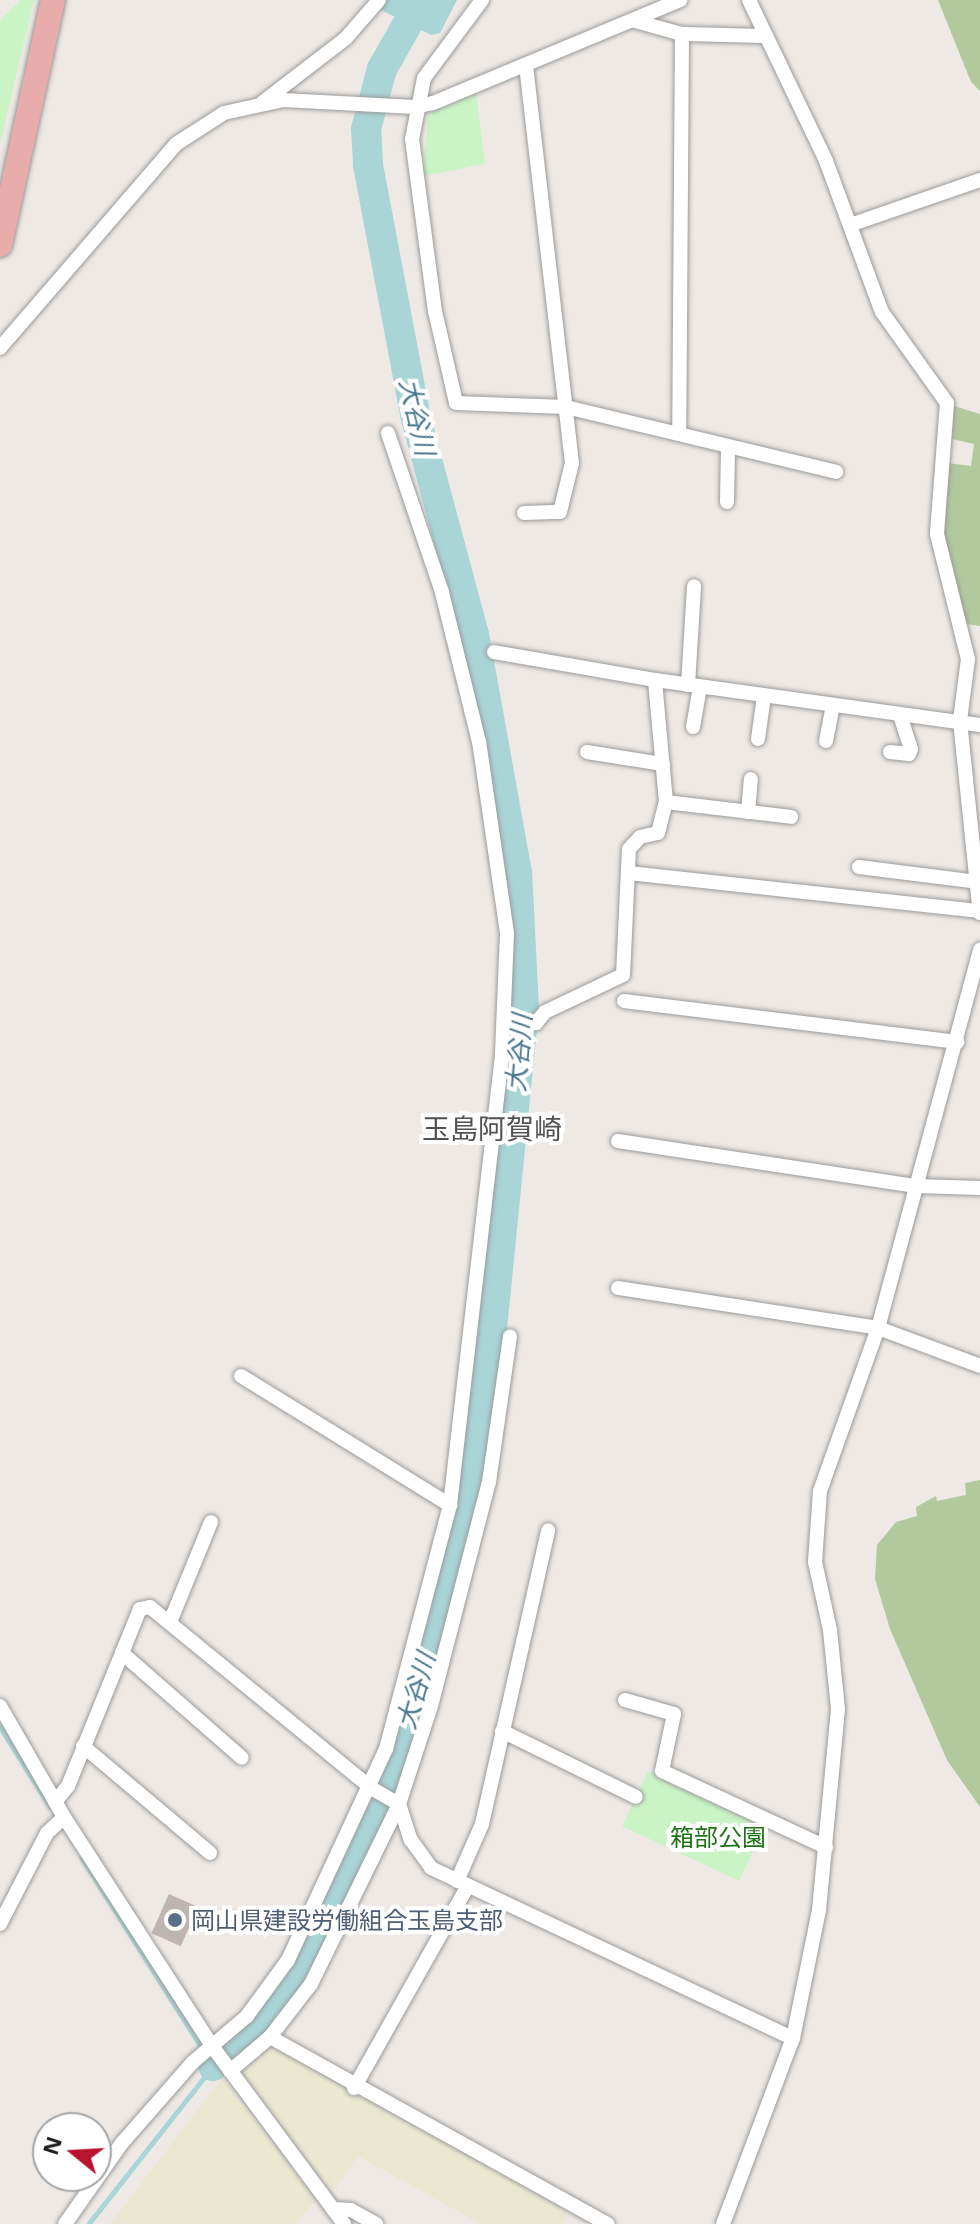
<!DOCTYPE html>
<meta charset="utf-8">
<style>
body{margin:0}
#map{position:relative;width:980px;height:2224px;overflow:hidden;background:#eee9e5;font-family:"Open Sans","Noto Sans JP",sans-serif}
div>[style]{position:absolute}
.farmland>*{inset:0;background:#ebe8d2}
.forest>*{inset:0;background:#b2c99d}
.park>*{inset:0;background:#caf4c5;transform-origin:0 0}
.water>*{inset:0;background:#a9d5d7}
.stream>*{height:5px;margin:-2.5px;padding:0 2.5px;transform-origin:2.5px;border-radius:2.5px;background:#a9d5d7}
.river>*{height:30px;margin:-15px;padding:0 15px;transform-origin:15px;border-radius:15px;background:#a9d5d7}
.building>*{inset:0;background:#beb4b2;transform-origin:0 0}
.roads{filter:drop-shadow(0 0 2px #9b9b9b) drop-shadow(0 0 2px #9b9b9b)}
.minor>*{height:14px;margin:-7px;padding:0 7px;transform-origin:7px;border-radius:7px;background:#fff}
.trunk>*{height:24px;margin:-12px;padding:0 12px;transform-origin:12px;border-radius:12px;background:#e8acaa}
.dots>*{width:22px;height:22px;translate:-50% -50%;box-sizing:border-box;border:4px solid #fff;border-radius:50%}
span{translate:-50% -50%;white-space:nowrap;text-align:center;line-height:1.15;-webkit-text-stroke:8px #fff;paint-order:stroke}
.park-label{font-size:24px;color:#1e7216}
.service-label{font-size:24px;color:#4e5e75}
.left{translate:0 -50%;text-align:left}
.water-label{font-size:26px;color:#49778e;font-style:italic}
.quarter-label{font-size:28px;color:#515151}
.north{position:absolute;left:32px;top:2112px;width:80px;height:80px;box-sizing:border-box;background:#fff;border:2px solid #a5a5a5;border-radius:50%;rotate:288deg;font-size:22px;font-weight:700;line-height:32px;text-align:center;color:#1e1e1e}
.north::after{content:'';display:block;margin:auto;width:28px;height:36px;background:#b8132f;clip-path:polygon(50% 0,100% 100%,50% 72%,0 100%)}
</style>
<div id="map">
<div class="farmland">
<i style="clip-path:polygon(271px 2044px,570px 2208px,562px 2224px,481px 2224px,358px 2156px,331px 2196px,240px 2076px)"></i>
<i style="clip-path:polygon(222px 2078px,316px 2200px,296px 2224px,110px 2224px)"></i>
</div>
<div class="forest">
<i style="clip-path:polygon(938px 0,980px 0,980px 91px,971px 82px)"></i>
<i style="clip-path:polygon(954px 406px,980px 414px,980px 626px,966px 624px,944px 552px,948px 463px,971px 466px,974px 444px,952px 439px)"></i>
<i style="clip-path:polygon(980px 1480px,980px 1807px,947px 1760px,890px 1629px,875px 1579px,877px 1545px,896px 1522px,917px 1516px,916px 1507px,936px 1496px,937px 1501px,966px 1495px,965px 1483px)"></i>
</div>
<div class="park">
<i style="clip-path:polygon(21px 0,34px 0,0 145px,0 20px)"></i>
<i style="clip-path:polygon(476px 92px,485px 164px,423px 176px,428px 113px)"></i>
<i style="left:648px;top:1771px;width:129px;height:61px;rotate:25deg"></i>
</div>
<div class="water">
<i style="clip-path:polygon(387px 0,457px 0,440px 33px,431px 35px,381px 10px)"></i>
</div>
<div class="stream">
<i style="left:0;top:1727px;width:94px;rotate:58deg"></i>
<i style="left:81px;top:1857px;width:247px;rotate:57.7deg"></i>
<i style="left:213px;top:2066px;width:201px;rotate:128.3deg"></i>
</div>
<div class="river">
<i style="left:213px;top:2066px;width:65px;rotate:-41.3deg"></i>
<i style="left:262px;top:2023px;width:58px;rotate:-52deg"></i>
<i style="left:298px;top:1977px;width:199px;rotate:-64.1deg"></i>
<i style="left:385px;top:1798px;width:237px;rotate:-74.1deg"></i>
<i style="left:450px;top:1570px;width:195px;rotate:-79deg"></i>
<i style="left:487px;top:1379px;width:372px;rotate:-84.3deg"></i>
<i style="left:524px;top:1009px;width:136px;rotate:-92.9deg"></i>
<i style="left:517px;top:873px;width:242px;rotate:-100.2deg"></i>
<i style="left:474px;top:635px;width:224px;rotate:-105deg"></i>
<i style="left:416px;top:419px;width:259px;rotate:-100.7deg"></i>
<i style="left:368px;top:164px;width:35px;rotate:-93deg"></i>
<i style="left:366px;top:129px;width:62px;rotate:-75.1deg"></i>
<i style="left:382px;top:69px;width:79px;rotate:-60.5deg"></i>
</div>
<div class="building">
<i style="left:169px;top:1894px;width:32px;height:43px;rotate:24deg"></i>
</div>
<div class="roads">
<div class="minor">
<i style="left:482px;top:0;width:97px;rotate:126.6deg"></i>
<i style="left:424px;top:78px;width:62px;rotate:101.1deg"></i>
<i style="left:412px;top:139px;width:174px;rotate:82.4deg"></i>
<i style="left:435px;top:311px;width:94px;rotate:77.1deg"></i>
<i style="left:456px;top:403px;width:110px;rotate:2.1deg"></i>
<i style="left:566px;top:407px;width:278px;rotate:13.5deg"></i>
<i style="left:749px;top:0;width:178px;rotate:64.4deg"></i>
<i style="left:826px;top:161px;width:161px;rotate:69.7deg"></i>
<i style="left:882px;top:312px;width:112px;rotate:54.5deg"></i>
<i style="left:947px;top:403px;width:131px;rotate:94.4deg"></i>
<i style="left:937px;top:534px;width:129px;rotate:76.1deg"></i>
<i style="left:968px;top:659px;width:63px;rotate:97.4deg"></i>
<i style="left:960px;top:721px;width:193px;rotate:84.1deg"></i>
<i style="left:635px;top:21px;width:49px;rotate:15.5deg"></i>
<i style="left:682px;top:34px;width:400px;rotate:90.4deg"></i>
<i style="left:682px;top:34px;width:84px;rotate:1.4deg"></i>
<i style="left:263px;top:102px;width:105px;rotate:-37.6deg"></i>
<i style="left:346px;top:38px;width:50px;rotate:-49deg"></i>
<i style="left:850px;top:225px;width:138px;rotate:-19.1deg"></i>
<i style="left:0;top:348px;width:269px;rotate:-49.2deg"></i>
<i style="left:176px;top:144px;width:57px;rotate:-32.9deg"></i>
<i style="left:224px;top:113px;width:60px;rotate:-12.4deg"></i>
<i style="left:283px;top:100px;width:132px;rotate:3deg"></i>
<i style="left:415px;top:107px;width:18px;rotate:-13deg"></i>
<i style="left:433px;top:103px;width:268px;rotate:-22.6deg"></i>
<i style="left:727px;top:502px;width:54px;rotate:-88.9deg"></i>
<i style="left:524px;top:513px;width:36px;rotate:-2deg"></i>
<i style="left:560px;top:512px;width:50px;rotate:-76.2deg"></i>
<i style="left:572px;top:463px;width:399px;rotate:-96.6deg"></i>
<i style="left:494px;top:652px;width:163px;rotate:9.9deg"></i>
<i style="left:688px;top:685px;width:99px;rotate:-86.5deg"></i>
<i style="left:693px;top:727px;width:41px;rotate:-80.1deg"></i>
<i style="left:758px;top:739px;width:43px;rotate:-82.1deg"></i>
<i style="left:826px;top:741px;width:36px;rotate:-79deg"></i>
<i style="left:587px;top:752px;width:77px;rotate:9deg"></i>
<i style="left:890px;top:752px;width:19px;rotate:6deg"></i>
<i style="left:909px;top:754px;width:5px;rotate:-68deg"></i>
<i style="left:911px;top:749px;width:35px;rotate:-108deg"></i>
<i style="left:666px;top:802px;width:126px;rotate:6.8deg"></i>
<i style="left:748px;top:812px;width:33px;rotate:-85deg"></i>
<i style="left:859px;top:867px;width:119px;rotate:7.2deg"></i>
<i style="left:629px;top:873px;width:353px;rotate:6.2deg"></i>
<i style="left:624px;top:1001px;width:336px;rotate:7deg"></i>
<i style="left:504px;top:1021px;width:32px;rotate:4deg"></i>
<i style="left:536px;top:1023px;width:14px;rotate:-51deg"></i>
<i style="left:545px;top:1012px;width:86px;rotate:-25.4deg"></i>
<i style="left:623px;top:975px;width:126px;rotate:-87.3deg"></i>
<i style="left:629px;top:849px;width:16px;rotate:-47deg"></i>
<i style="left:640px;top:837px;width:18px;rotate:-13deg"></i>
<i style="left:658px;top:833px;width:32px;rotate:-76deg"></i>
<i style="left:666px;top:802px;width:122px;rotate:-95.2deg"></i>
<i style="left:655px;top:680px;width:328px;rotate:7.9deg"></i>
<i style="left:618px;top:1141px;width:300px;rotate:8.6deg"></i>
<i style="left:915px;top:1186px;width:65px;rotate:1.8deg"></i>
<i style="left:618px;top:1288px;width:263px;rotate:8.7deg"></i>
<i style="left:878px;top:1328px;width:109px;rotate:20.4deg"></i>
<i style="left:241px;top:1376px;width:246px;rotate:31.7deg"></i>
<i style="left:170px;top:1622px;width:108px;rotate:-67.7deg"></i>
<i style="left:122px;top:1653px;width:159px;rotate:41.2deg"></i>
<i style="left:625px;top:1700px;width:51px;rotate:15.9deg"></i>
<i style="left:674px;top:1714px;width:58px;rotate:101.9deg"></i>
<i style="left:662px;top:1771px;width:181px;rotate:24.9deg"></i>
<i style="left:0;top:1706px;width:128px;rotate:60deg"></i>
<i style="left:64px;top:1817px;width:273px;rotate:57.1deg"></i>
<i style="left:212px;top:2046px;width:222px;rotate:53.4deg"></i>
<i style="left:502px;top:1731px;width:149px;rotate:26.2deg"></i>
<i style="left:83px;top:1746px;width:166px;rotate:40.1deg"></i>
<i style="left:55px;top:1802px;width:21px;rotate:-51deg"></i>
<i style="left:68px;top:1786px;width:191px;rotate:-67.9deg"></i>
<i style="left:140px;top:1609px;width:10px;rotate:-11deg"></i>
<i style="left:150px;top:1607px;width:286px;rotate:39.3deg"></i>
<i style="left:371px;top:1788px;width:32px;rotate:30deg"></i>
<i style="left:399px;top:1804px;width:38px;rotate:72deg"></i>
<i style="left:411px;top:1840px;width:34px;rotate:54deg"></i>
<i style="left:431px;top:1868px;width:400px;rotate:25.2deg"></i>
<i style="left:457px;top:1881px;width:62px;rotate:-66.3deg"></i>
<i style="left:482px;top:1824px;width:301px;rotate:-77.3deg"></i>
<i style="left:0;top:1924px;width:102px;rotate:-62.7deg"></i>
<i style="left:47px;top:1833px;width:23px;rotate:-43deg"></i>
<i style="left:270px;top:2037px;width:67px;rotate:-52.3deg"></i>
<i style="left:311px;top:1984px;width:200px;rotate:-63.9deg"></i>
<i style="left:399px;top:1804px;width:103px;rotate:-71.9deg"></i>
<i style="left:431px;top:1706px;width:231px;rotate:-75.5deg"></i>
<i style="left:489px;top:1482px;width:147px;rotate:-81.8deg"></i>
<i style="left:230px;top:2071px;width:52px;rotate:-40.4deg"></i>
<i style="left:270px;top:2037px;width:386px;rotate:29deg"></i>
<i style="left:354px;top:2088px;width:232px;rotate:-60.6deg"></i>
<i style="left:333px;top:2209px;width:18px;rotate:3deg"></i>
<i style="left:351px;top:2210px;width:29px;rotate:29deg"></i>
<i style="left:65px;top:2224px;width:99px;rotate:-54.9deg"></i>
<i style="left:122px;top:2143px;width:108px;rotate:-48.8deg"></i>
<i style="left:193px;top:2062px;width:71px;rotate:-40.4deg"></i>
<i style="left:247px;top:2016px;width:69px;rotate:-53.8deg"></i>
<i style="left:288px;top:1960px;width:233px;rotate:-65.1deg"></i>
<i style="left:386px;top:1749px;width:252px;rotate:-75.3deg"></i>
<i style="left:450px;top:1505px;width:455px;rotate:-83.4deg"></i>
<i style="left:502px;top:1053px;width:120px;rotate:-87.6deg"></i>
<i style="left:507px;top:933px;width:193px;rotate:-98.3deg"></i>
<i style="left:479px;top:742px;width:154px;rotate:-103.9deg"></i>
<i style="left:442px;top:592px;width:168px;rotate:-108.8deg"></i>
<i style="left:723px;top:2224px;width:199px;rotate:-69.4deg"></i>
<i style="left:793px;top:2038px;width:131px;rotate:-78.5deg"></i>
<i style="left:819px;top:1910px;width:202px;rotate:-84.6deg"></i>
<i style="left:838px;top:1709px;width:79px;rotate:-95.8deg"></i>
<i style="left:830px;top:1630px;width:70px;rotate:-102.4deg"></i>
<i style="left:815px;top:1562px;width:71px;rotate:-86deg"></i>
<i style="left:820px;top:1491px;width:173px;rotate:-70.4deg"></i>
<i style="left:878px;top:1328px;width:392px;rotate:-74.9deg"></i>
</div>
<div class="trunk">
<i style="left:0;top:245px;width:251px;rotate:-77.8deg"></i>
</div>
</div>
<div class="dots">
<i style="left:175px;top:1920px;background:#5c6f8a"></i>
</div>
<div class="park-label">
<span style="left:718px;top:1837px">箱部公園</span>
</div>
<div class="service-label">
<span class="left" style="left:191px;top:1920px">岡山県建設労働組合玉島支部</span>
</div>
<div class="water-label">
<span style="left:417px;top:417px;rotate:77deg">大谷川</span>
<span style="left:519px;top:1053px;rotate:-85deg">大谷川</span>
<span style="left:416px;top:1691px;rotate:-74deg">大谷川</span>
</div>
<div class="quarter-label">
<span style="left:492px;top:1128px">玉島阿賀崎</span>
</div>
<div class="north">N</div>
</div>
